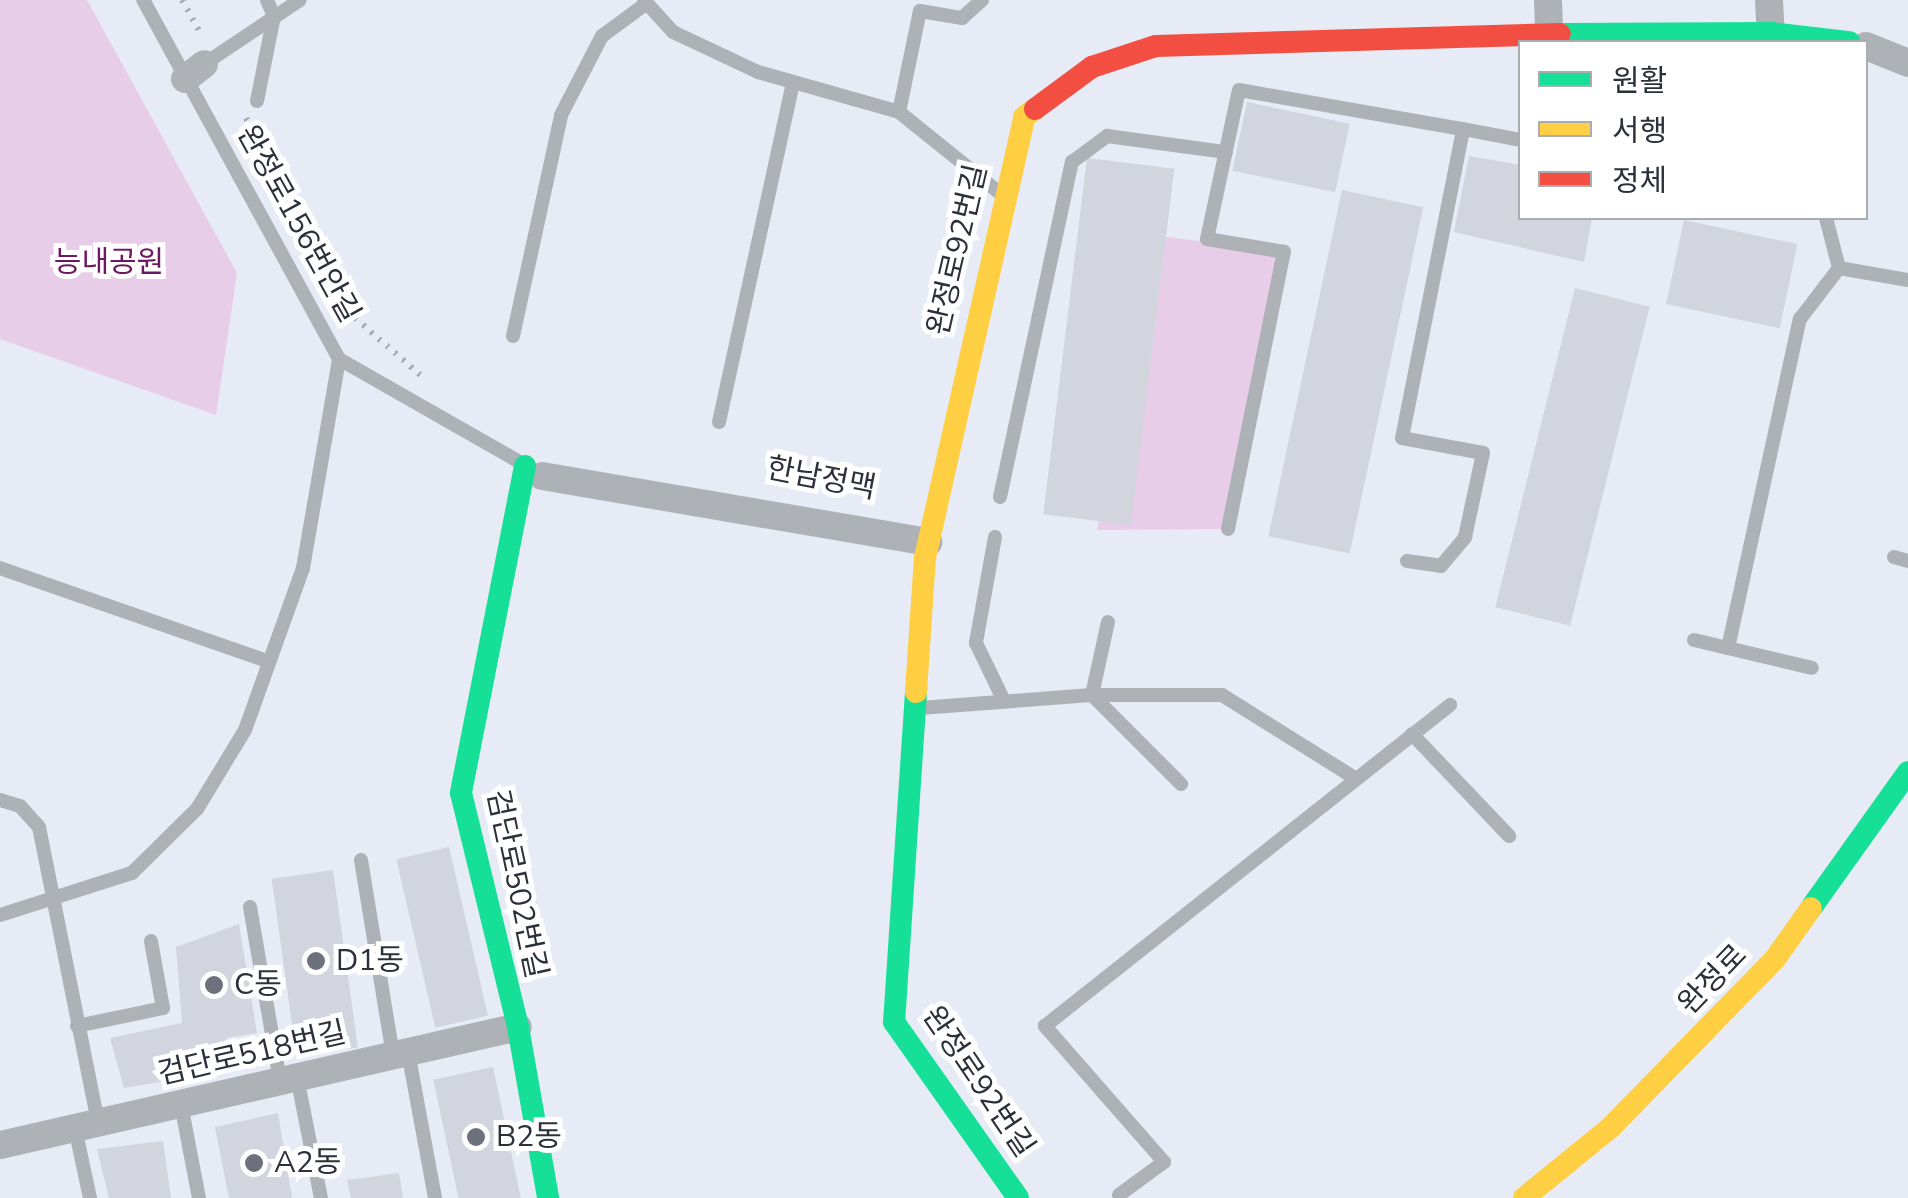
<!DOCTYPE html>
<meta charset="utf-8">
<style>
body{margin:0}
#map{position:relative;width:1908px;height:1198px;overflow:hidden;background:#e6ebf6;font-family:"Nunito Sans","Noto Sans KR",sans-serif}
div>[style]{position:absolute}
.green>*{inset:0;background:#e7cde8}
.building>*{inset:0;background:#d2d4de;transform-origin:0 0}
.path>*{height:6px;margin-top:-3px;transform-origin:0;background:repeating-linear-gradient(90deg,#a9acb0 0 2.5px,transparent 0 10.5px)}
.lane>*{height:14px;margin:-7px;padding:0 7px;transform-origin:7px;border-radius:7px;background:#aeb2b6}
.street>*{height:28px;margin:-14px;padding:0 14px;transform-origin:14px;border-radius:14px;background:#aeb2b6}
.fast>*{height:22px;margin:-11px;padding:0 11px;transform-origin:11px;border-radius:11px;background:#16e098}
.slow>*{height:22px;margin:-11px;padding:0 11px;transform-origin:11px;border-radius:11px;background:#ffcf43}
.jam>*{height:22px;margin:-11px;padding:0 11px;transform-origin:11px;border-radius:11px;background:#f24e42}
.dots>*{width:28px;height:28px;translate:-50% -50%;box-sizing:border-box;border:5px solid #fff;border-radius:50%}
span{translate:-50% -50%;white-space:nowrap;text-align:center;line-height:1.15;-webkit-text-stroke:10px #fff;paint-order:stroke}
.street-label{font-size:30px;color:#2b303a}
.park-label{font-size:30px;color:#6d1962}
.poi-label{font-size:30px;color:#2b303a}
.left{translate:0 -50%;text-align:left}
.legend{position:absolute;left:1518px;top:40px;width:350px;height:180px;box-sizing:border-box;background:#fff;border:2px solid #aaacb0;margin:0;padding:12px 18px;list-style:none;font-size:30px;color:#2b303a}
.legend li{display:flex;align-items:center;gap:20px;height:50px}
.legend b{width:50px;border:2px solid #aaacb0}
</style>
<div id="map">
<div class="green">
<i style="clip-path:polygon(0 0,87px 0,237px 273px,216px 415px,0 339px)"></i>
<i style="clip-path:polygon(1160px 236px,1284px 252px,1228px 529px,1097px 530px)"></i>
</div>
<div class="building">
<i style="left:1247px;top:102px;width:105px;height:70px;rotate:12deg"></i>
<i style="clip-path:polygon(1469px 156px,1520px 165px,1520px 218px,1592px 218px,1584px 262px,1454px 232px)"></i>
<i style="left:1087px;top:158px;width:88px;height:359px;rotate:7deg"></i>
<i style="left:1342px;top:190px;width:83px;height:354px;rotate:12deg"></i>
<i style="left:1684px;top:220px;width:116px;height:86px;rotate:12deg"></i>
<i style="left:1575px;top:288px;width:77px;height:329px;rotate:14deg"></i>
<i style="left:449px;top:847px;width:173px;height:54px;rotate:77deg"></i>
<i style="left:333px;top:870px;width:179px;height:62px;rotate:82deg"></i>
<i style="clip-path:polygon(239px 924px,257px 1033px,226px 1038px,230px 1070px,124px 1088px,110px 1038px,182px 1023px,176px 947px)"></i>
<i style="left:493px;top:1067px;width:134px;height:61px;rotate:78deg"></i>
<i style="clip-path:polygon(278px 1113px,292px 1198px,229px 1198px,215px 1127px)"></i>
<i style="clip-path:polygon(163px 1141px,171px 1198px,109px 1198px,97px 1149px)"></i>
<i style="clip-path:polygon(399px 1173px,403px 1198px,351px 1198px,347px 1180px)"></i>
</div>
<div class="path">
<i style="left:182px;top:0;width:41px;rotate:60.9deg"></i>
<i style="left:246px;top:118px;width:228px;rotate:61.4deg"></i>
<i style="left:355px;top:318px;width:94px;rotate:41.1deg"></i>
</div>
<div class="lane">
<i style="left:644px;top:0;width:43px;rotate:47.8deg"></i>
<i style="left:673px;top:32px;width:94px;rotate:25.2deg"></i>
<i style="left:758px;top:72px;width:147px;rotate:15.8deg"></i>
<i style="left:899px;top:112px;width:131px;rotate:38.8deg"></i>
<i style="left:204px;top:64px;width:115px;rotate:-33.7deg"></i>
<i style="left:257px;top:101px;width:87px;rotate:-78.7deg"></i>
<i style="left:274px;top:16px;width:17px;rotate:-114deg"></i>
<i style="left:899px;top:112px;width:103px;rotate:-78.3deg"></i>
<i style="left:920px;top:11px;width:43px;rotate:9.5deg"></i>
<i style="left:962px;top:18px;width:27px;rotate:-42deg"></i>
<i style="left:1826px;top:218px;width:52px;rotate:75.4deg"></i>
<i style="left:1839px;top:268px;width:70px;rotate:9.9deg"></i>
<i style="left:513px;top:336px;width:226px;rotate:-77.7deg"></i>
<i style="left:561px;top:115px;width:89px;rotate:-62.6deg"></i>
<i style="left:602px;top:36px;width:56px;rotate:-36.3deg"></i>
<i style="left:339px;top:359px;width:210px;rotate:29.7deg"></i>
<i style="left:719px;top:422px;width:348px;rotate:-77.7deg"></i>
<i style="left:1000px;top:497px;width:343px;rotate:-77.9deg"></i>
<i style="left:1072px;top:162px;width:44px;rotate:-36.6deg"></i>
<i style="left:1107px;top:136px;width:120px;rotate:7.7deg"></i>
<i style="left:1228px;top:529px;width:283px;rotate:-78.6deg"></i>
<i style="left:1284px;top:252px;width:78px;rotate:-170.4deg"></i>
<i style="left:1207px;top:239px;width:152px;rotate:-77.9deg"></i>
<i style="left:1239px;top:90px;width:227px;rotate:9.9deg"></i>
<i style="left:995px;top:537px;width:108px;rotate:100.2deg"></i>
<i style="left:976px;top:643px;width:64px;rotate:64.2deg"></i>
<i style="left:1894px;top:557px;width:15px;rotate:16deg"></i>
<i style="left:1407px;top:561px;width:34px;rotate:8deg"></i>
<i style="left:1441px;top:566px;width:38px;rotate:-50deg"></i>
<i style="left:1465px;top:537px;width:86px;rotate:-77.9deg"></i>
<i style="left:1483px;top:453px;width:82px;rotate:-169.5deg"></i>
<i style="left:1402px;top:438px;width:315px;rotate:-78.8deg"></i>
<i style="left:1463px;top:129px;width:58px;rotate:10.9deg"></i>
<i style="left:0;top:568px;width:283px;rotate:19.2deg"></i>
<i style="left:1108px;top:622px;width:75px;rotate:102.4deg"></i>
<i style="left:1092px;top:695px;width:126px;rotate:45deg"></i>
<i style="left:1694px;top:640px;width:121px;rotate:13.3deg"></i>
<i style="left:1728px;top:648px;width:337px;rotate:-77.7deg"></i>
<i style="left:1800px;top:319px;width:64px;rotate:-52.6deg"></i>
<i style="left:920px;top:708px;width:172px;rotate:-4.3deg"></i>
<i style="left:1092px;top:695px;width:130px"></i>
<i style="left:1222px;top:695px;width:157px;rotate:32deg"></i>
<i style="left:1412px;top:734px;width:141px;rotate:46.4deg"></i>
<i style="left:0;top:800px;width:21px;rotate:17deg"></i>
<i style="left:20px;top:806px;width:28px;rotate:48deg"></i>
<i style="left:39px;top:827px;width:302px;rotate:78.7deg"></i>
<i style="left:361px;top:860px;width:198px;rotate:80.7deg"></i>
<i style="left:250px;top:907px;width:177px;rotate:80.2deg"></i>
<i style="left:0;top:915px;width:139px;rotate:-17.7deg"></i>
<i style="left:132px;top:873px;width:91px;rotate:-44.6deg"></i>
<i style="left:197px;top:809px;width:92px;rotate:-58.7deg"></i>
<i style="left:245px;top:730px;width:172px;rotate:-70.3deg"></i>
<i style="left:303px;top:568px;width:212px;rotate:-80.2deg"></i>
<i style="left:339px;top:359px;width:409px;rotate:-118.6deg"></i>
<i style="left:77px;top:1026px;width:88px;rotate:-11.8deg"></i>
<i style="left:163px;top:1008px;width:68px;rotate:-100.2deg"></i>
<i style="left:408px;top:1052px;width:148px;rotate:79.5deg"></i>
<i style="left:297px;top:1077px;width:123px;rotate:78.8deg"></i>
<i style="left:181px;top:1104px;width:96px;rotate:79.2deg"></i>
<i style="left:75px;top:1128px;width:72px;rotate:77.9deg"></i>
<i style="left:1119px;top:1195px;width:56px;rotate:-36.3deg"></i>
<i style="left:1164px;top:1162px;width:181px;rotate:-131.2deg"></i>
<i style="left:1045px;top:1026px;width:517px;rotate:-38.4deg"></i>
</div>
<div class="street">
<i style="left:1548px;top:0;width:34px;rotate:88deg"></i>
<i style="left:1769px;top:0;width:33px;rotate:87deg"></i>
<i style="left:1866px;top:46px;width:45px;rotate:22deg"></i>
<i style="left:185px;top:79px;width:24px;rotate:-38deg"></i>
<i style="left:542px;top:476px;width:392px;rotate:9.7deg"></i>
<i style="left:0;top:1145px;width:531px;rotate:-12.83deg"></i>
</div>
<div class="fast">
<i style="left:1560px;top:34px;width:211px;rotate:-0.3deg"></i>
<i style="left:1771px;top:33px;width:79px;rotate:6.6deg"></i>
<i style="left:525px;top:466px;width:333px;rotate:101.1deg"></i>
<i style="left:461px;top:793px;width:241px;rotate:76.3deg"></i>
<i style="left:518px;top:1027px;width:174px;rotate:80deg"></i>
<i style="left:916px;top:692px;width:331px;rotate:93.8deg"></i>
<i style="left:894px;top:1022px;width:215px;rotate:54.8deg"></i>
<i style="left:1811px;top:908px;width:167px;rotate:-54.5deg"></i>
</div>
<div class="slow">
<i style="left:916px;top:692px;width:134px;rotate:-86.2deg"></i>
<i style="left:925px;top:558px;width:452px;rotate:-77.3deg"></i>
<i style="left:1024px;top:117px;width:14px;rotate:-36deg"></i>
<i style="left:1524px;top:1198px;width:112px;rotate:-39.2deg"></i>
<i style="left:1611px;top:1127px;width:235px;rotate:-45.7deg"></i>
<i style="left:1775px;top:959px;width:62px;rotate:-54.8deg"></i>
</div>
<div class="jam">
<i style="left:1035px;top:109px;width:71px;rotate:-36.4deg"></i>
<i style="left:1092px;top:67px;width:67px;rotate:-18.2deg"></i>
<i style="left:1156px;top:46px;width:404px;rotate:-1.7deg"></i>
</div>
<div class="dots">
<i style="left:316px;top:961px;background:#6c717c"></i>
<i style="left:214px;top:985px;background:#6c717c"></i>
<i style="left:476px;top:1137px;background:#6c717c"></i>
<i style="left:254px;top:1163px;background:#6c717c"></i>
</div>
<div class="street-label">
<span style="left:298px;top:224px;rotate:61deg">완정로156번안길</span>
<span style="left:958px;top:250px;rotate:-77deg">완정로92번길</span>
<span style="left:821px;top:479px;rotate:11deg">한남정맥</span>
<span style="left:516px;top:884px;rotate:78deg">검단로502번길</span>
<span style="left:1713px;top:980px;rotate:-46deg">완정로</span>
<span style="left:252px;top:1054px;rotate:-13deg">검단로518번길</span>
<span style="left:978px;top:1082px;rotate:56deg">완정로92번길</span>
</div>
<div class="park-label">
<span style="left:109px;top:263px">능내공원</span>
</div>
<div class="poi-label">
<span class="left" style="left:336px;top:961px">D1동</span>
<span class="left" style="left:234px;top:985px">C동</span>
<span class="left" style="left:496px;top:1137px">B2동</span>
<span class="left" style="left:274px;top:1163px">A2동</span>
</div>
<ul class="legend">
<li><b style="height:12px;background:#16e098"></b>원활</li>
<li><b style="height:12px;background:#ffcf43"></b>서행</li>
<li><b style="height:12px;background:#f24e42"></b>정체</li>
</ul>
</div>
